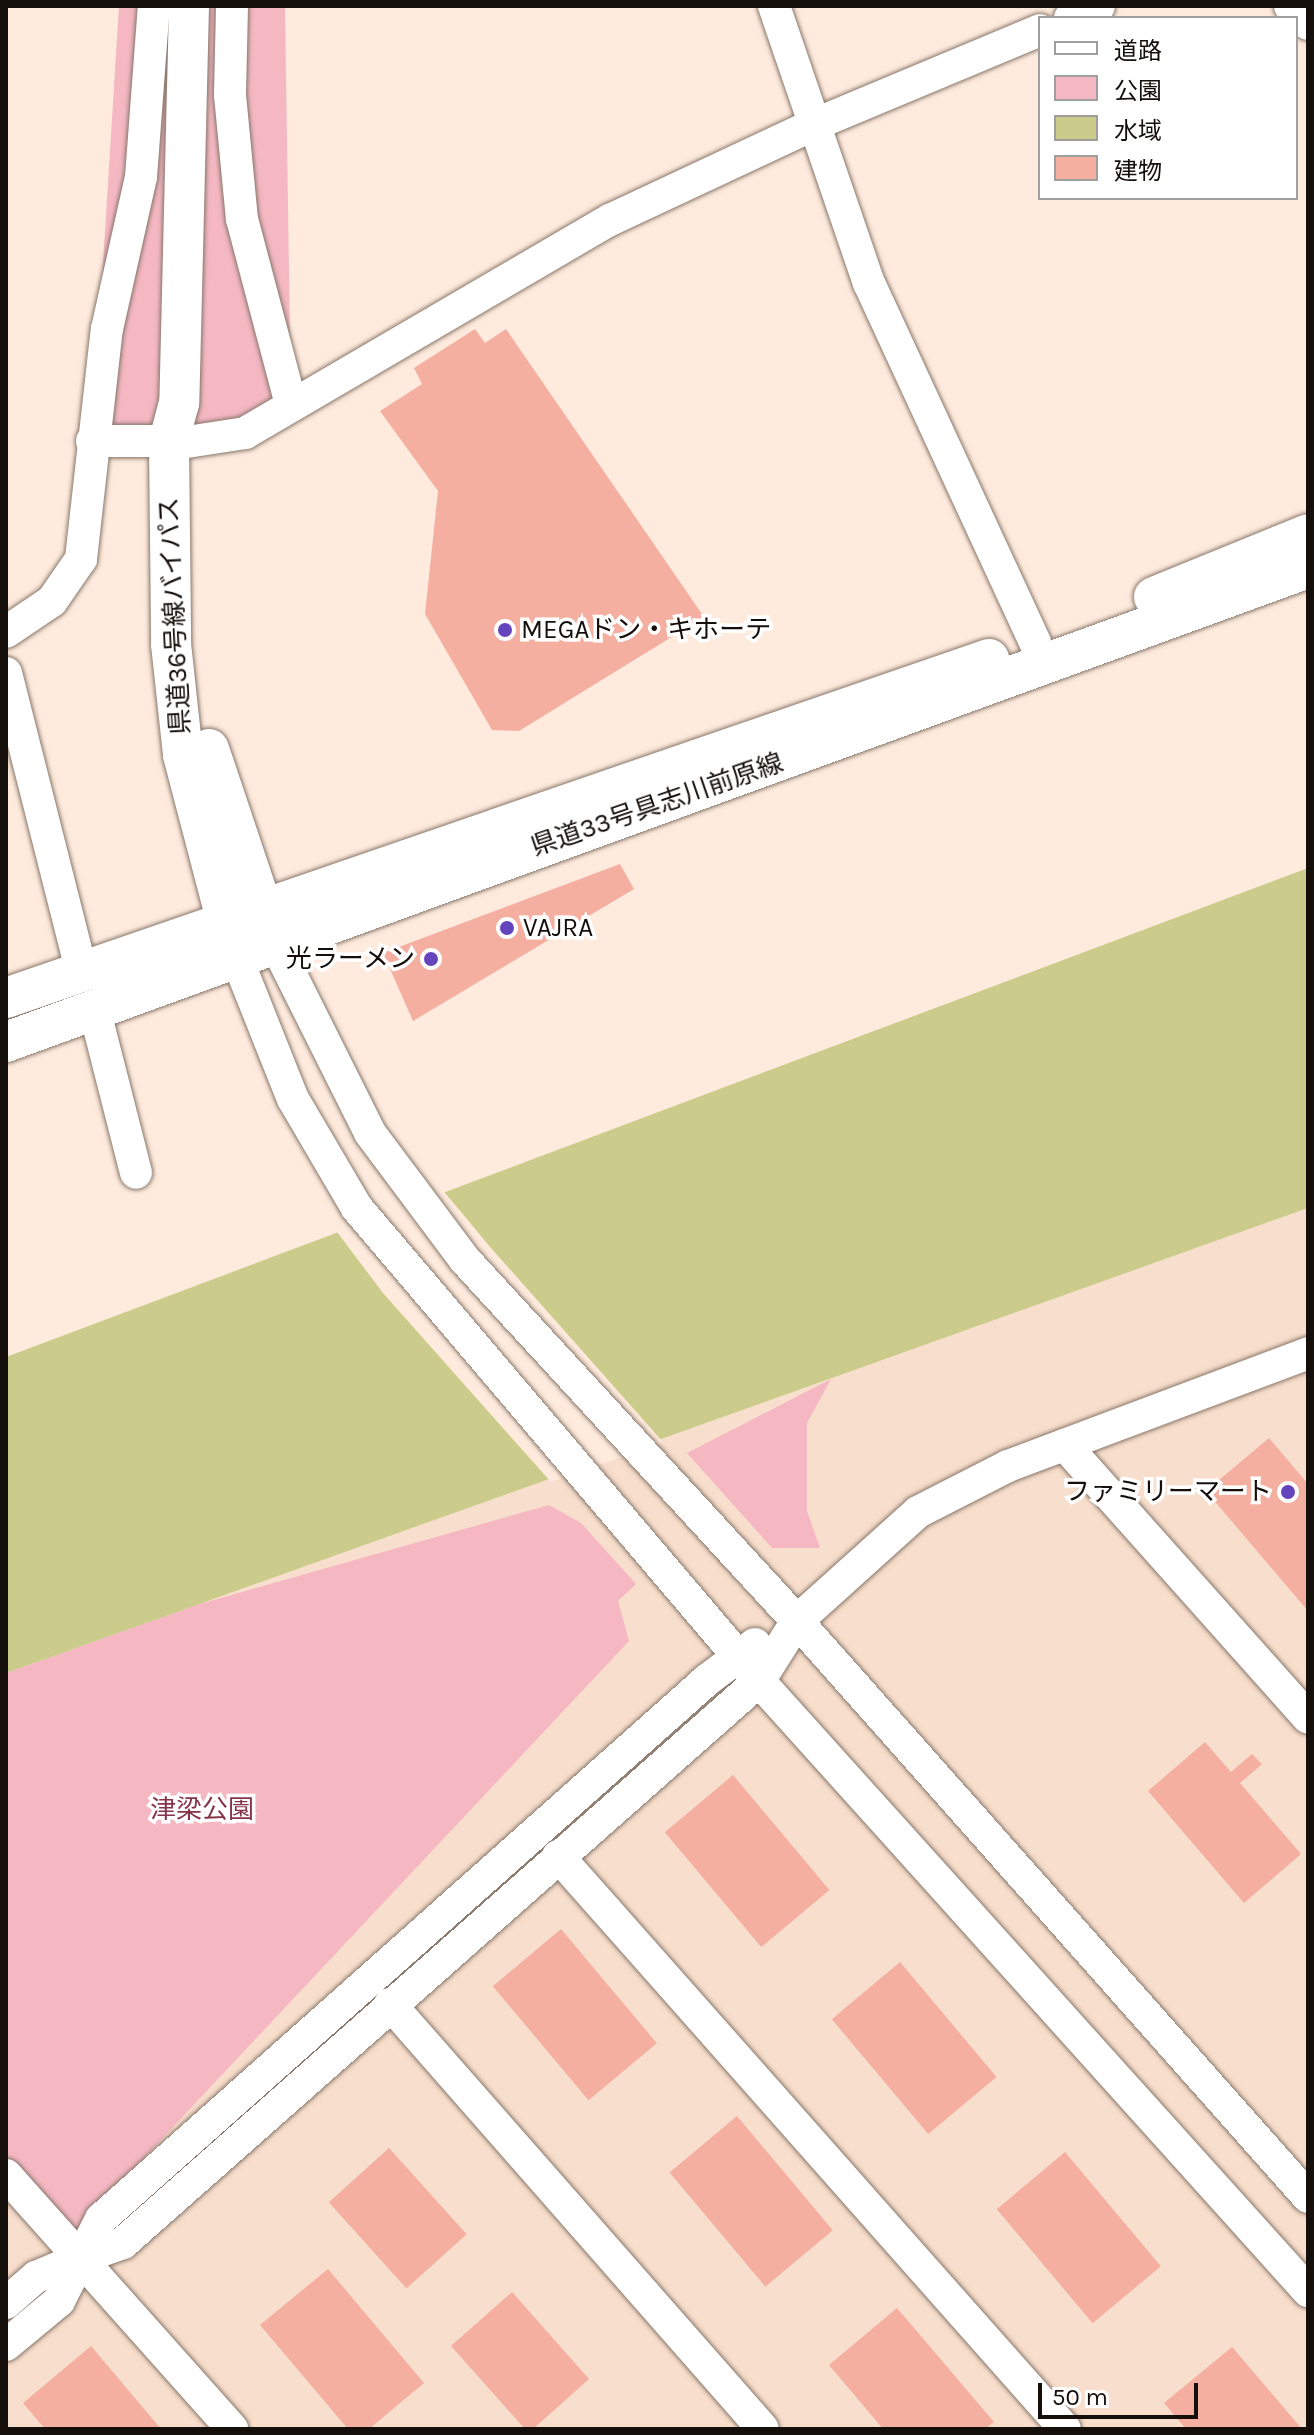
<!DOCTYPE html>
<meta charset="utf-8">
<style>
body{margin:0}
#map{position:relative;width:1314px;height:2435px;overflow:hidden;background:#feebdd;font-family:Karla,"Noto Sans JP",sans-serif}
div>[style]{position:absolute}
.built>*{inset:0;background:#f8decc}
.green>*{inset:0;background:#f5b8c3}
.water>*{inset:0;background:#cbcc8b}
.pier>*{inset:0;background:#feebdd}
.building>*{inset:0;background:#f4afa0;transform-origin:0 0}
.roads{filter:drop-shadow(0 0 2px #88776b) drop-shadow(0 0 2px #88776b)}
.minor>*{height:32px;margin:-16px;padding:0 16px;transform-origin:16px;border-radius:16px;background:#fff}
.major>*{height:40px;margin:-20px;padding:0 20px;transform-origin:20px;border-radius:20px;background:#fff}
.dots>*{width:22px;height:22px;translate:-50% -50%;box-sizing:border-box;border:4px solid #fff;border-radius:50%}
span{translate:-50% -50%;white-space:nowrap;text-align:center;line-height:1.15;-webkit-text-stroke:7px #fff;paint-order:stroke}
.street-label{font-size:26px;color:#150f0b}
.poi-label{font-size:26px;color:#150f0b}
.left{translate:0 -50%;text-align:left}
.right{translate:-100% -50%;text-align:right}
.park-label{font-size:26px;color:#863349}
.frame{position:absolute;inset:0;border:8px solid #150f0b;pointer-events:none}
.legend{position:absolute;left:1038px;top:16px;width:260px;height:184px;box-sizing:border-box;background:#fff;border:2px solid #a19f9d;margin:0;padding:10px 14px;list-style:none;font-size:24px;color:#150f0b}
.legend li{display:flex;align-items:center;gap:16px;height:40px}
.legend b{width:40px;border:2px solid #a19f9d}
.scale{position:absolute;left:1038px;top:2383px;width:160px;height:36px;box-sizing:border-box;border:4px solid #150f0b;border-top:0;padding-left:10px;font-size:24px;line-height:28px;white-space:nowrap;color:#150f0b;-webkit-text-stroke:6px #fff;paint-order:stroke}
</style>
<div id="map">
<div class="built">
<i style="clip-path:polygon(1308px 1208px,1308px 2429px,6px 2429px,6px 1673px)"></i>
</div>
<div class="green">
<i style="clip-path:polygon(119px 6px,285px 6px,291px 405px,187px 458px,92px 441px)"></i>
<i style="clip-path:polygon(831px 1379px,807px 1423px,807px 1511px,820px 1548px,772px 1548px,687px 1453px)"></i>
<i style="clip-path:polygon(549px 1505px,581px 1523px,636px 1584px,618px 1601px,629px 1641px,66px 2241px,6px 2175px,6px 1673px,196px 1605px)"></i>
</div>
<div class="water">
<i style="clip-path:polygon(1308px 868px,1308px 1208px,6px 1673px,6px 1357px)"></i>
</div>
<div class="pier">
<i style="clip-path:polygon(441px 1188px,491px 1248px,663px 1442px,551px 1482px,383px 1293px,334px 1228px)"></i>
</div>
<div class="building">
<i style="clip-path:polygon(475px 329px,485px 343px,506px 329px,704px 617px,519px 731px,492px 730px,425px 614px,438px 491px,380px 411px,422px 384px,414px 368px)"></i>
<i style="clip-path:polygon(620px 864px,634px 889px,413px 1021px,383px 953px)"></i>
<i style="clip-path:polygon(1269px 1438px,1308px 1484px,1308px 1611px,1206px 1491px)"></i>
<i style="clip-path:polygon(1205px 1742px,1231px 1772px,1252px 1754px,1262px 1764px,1240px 1783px,1301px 1854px,1244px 1903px,1148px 1791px)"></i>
<i style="left:733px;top:1775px;width:150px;height:89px;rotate:50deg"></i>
<i style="left:561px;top:1929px;width:149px;height:89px;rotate:50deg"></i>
<i style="left:900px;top:1962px;width:150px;height:89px;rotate:50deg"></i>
<i style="left:737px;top:2116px;width:149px;height:88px;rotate:50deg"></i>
<i style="left:389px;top:2148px;width:116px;height:81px;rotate:48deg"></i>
<i style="left:1065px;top:2152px;width:149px;height:89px;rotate:50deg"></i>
<i style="clip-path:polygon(328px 2269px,424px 2383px,369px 2429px,348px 2429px,260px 2325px)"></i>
<i style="clip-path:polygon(512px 2292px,589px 2379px,533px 2429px,525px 2429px,451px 2346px)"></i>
<i style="clip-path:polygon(897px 2308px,994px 2422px,985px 2429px,883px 2429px,829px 2365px)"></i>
<i style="clip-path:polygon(91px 2346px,161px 2429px,45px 2429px,23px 2403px)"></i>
<i style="clip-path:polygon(1232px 2347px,1302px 2429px,1186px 2429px,1164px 2403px)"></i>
</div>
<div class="roads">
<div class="minor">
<i style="left:232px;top:6px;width:89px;rotate:91.3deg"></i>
<i style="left:230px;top:95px;width:125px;rotate:84.5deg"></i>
<i style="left:242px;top:219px;width:192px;rotate:75.2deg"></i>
<i style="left:774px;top:6px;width:293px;rotate:71.1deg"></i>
<i style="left:869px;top:283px;width:396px;rotate:65.2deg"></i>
<i style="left:1290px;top:6px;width:25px;rotate:45deg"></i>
<i style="left:1070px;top:18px;width:31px;rotate:-22deg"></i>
<i style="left:92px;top:441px;width:77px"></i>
<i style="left:187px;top:442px;width:59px;rotate:-8.8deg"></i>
<i style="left:245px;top:433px;width:423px;rotate:-30.3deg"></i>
<i style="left:610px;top:220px;width:224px;rotate:-25.1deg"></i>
<i style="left:813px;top:125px;width:246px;rotate:-22.7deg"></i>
<i style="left:6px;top:632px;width:55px;rotate:-34deg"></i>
<i style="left:52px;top:601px;width:51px;rotate:-55.4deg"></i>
<i style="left:81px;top:559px;width:231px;rotate:-83.6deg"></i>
<i style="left:107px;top:329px;width:156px;rotate:-77.4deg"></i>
<i style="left:141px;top:177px;width:171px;rotate:-85.7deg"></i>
<i style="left:6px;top:673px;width:305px;rotate:75.8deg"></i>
<i style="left:275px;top:943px;width:212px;rotate:63.4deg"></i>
<i style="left:370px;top:1133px;width:159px;rotate:53.2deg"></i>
<i style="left:465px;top:1260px;width:490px;rotate:47.4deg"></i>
<i style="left:797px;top:1621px;width:770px;rotate:48.42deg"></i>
<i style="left:236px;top:956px;width:154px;rotate:68.3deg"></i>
<i style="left:293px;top:1099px;width:126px;rotate:59.6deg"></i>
<i style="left:357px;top:1208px;width:621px;rotate:49.64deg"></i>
<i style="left:759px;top:1681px;width:821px;rotate:48.01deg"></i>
<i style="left:94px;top:1008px;width:170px;rotate:75.7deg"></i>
<i style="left:1065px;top:1445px;width:365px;rotate:48.3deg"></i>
<i style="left:558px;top:1856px;width:765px;rotate:48.5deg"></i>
<i style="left:390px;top:2004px;width:565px;rotate:48.73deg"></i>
<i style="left:6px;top:2175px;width:340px;rotate:48.3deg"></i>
<i style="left:6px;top:2303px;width:40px;rotate:-41deg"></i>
<i style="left:36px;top:2277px;width:49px;rotate:-22.9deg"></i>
<i style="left:81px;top:2258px;width:44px;rotate:-62.9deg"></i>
<i style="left:101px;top:2219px;width:811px;rotate:-41.65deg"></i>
<i style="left:707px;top:1680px;width:60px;rotate:-36.9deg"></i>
<i style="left:6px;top:2345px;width:69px;rotate:-39.7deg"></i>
<i style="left:59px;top:2301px;width:48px;rotate:-62.9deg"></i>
<i style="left:81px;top:2258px;width:45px;rotate:-19.7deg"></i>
<i style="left:123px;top:2243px;width:849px;rotate:-41.47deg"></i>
<i style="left:759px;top:1681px;width:71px;rotate:-57.7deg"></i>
<i style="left:797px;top:1621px;width:163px;rotate:-42deg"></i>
<i style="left:918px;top:1512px;width:101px;rotate:-27.1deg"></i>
<i style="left:1008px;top:1466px;width:321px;rotate:-20.6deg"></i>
</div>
<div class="major">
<i style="left:189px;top:6px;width:397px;rotate:91.4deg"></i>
<i style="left:179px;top:403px;width:39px;rotate:105deg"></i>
<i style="left:169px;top:441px;width:203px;rotate:89.4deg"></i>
<i style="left:171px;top:644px;width:112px;rotate:83.8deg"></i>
<i style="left:183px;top:755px;width:196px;rotate:75.3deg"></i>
<i style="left:1154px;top:597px;width:166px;rotate:-22.2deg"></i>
<i style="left:209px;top:749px;width:192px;rotate:71.5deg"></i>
<i style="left:6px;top:998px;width:1040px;rotate:-19.03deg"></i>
<i style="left:6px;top:1042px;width:1386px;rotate:-20deg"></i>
</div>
</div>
<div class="dots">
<i style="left:505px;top:630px;background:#6545be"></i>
<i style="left:507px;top:928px;background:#6545be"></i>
<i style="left:431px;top:959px;background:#6545be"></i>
<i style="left:1288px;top:1492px;background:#6545be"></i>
</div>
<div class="street-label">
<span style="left:175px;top:616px;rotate:-93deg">県道36号線バイパス</span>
<span style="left:657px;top:805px;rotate:-19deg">県道33号具志川前原線</span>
</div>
<div class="poi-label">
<span class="left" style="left:521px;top:630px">MEGAドン・キホーテ</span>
<span class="left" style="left:523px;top:928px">VAJRA</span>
<span class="right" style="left:415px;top:959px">光ラーメン</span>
<span class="right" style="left:1272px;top:1492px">ファミリーマート</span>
</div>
<div class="park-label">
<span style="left:202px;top:1810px">津梁公園</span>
</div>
<div class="frame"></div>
<ul class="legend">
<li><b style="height:10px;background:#fff"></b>道路</li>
<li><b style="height:22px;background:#f5b8c3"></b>公園</li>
<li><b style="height:22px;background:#cbcc8b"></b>水域</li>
<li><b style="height:22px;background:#f4afa0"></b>建物</li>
</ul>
<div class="scale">50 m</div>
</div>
